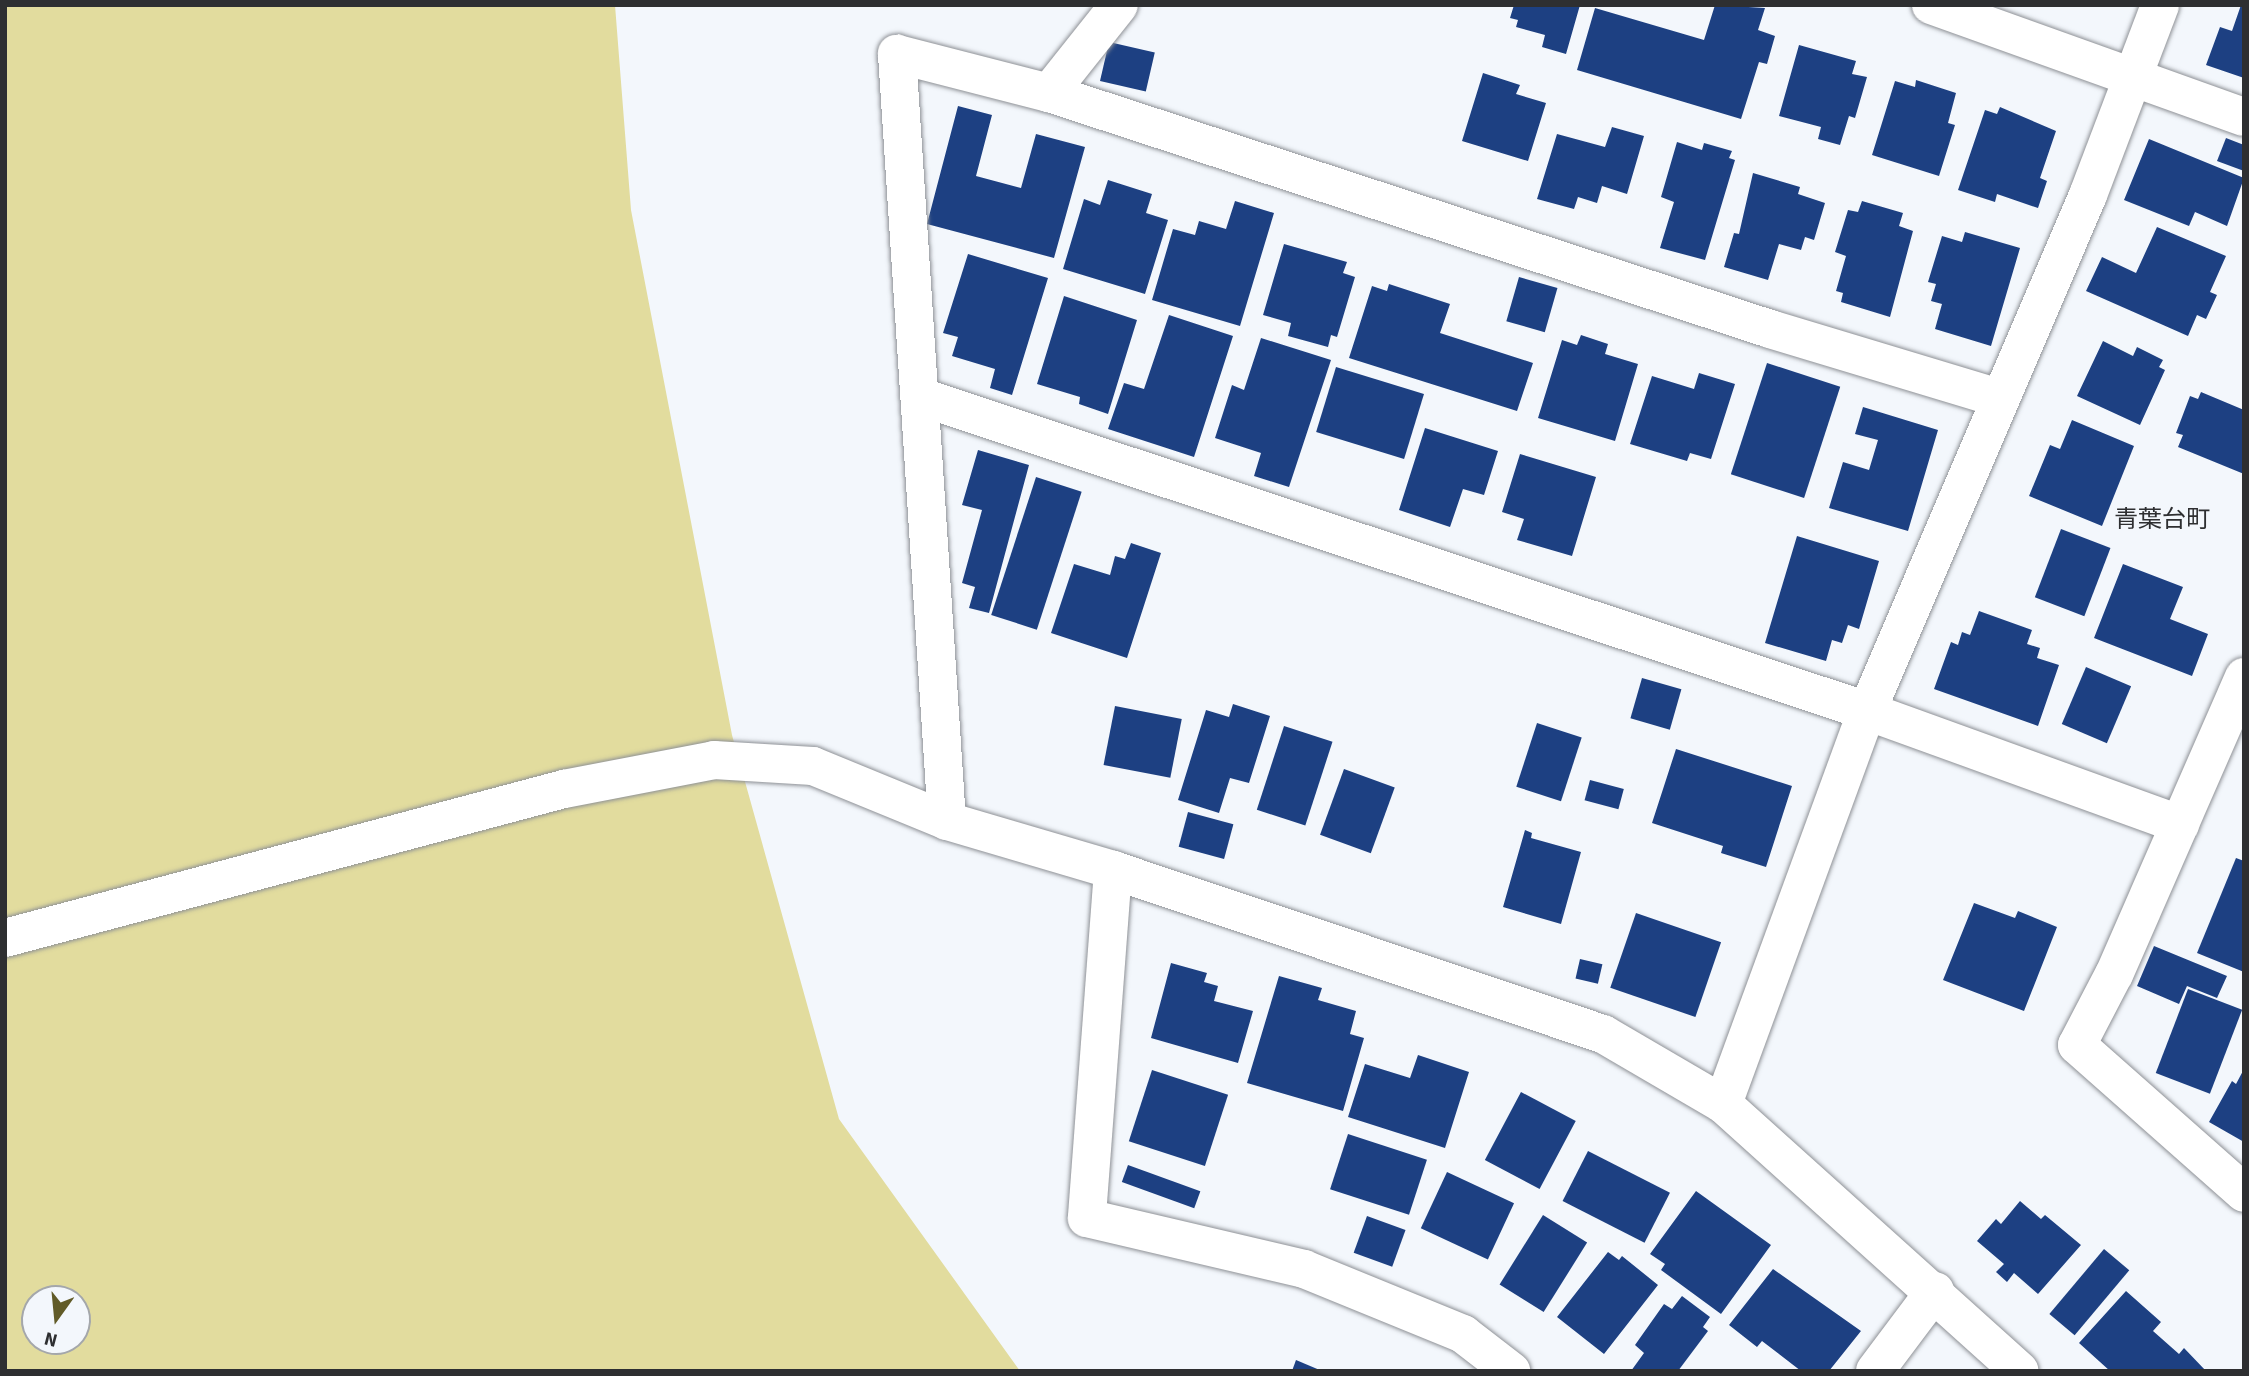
<!DOCTYPE html>
<meta charset="utf-8">
<style>
body{margin:0}
#map{position:relative;width:2249px;height:1376px;overflow:hidden;background:#f3f7fc;font-family:"Source Sans 3","Noto Sans JP",sans-serif}
div>[style]{position:absolute}
.green>*{inset:0;background:#e2dc9e}
.building>*{inset:0;background:#1d4082;transform-origin:0 0}
.roads{filter:drop-shadow(0 0 2px #8e9196) drop-shadow(0 0 2px #8e9196)}
.street>*{height:38px;margin:-19px;padding:0 19px;transform-origin:19px;border-radius:19px;background:#fff}
span{translate:-50% -50%;white-space:nowrap;text-align:center;line-height:1.15;-webkit-text-stroke:7px #f3f7fc;paint-order:stroke}
.quarter-label{font-size:24px;color:#2e2f31}
.frame{position:absolute;inset:0;border:7px solid #2e2f31;pointer-events:none}
.north{position:absolute;left:21px;top:1285px;width:70px;height:70px;box-sizing:border-box;background:#f3f7fc;border:2px solid #a4a7ab;border-radius:50%;rotate:195deg;font-size:19px;font-weight:700;line-height:28px;text-align:center;color:#2e2f31}
.north::after{content:'';display:block;margin:auto;width:24px;height:32px;background:#615b28;clip-path:polygon(50% 0,100% 100%,50% 72%,0 100%)}
</style>
<div id="map">
<div class="green">
<i style="clip-path:polygon(evenodd,5px 5px,615px 5px,631px 210px,732px 735px,839px 1119px,1020px 1371px,5px 1371px,5px 5px,35px 1299px,77px 1299px,77px 1341px,35px 1341px,35px 1299px)"></i>
</div>
<div class="building">
<i style="clip-path:polygon(1514px 5px,1580px 5px,1566px 54px,1542px 47px,1545px 35px,1516px 27px,1518px 20px,1510px 18px)"></i>
<i style="clip-path:polygon(1715px 5px,1765px 8px,1758px 30px,1775px 36px,1767px 64px,1759px 62px,1741px 119px,1577px 70px,1595px 8px,1704px 40px)"></i>
<i style="clip-path:polygon(2241px 5px,2244px 5px,2244px 78px,2206px 65px,2220px 27px,2232px 31px)"></i>
<i style="left:1109px;top:42px;width:47px;height:40px;rotate:13deg"></i>
<i style="clip-path:polygon(1799px 45px,1856px 61px,1852px 74px,1867px 77px,1855px 118px,1849px 116px,1840px 145px,1818px 139px,1821px 127px,1779px 116px)"></i>
<i style="clip-path:polygon(1483px 73px,1520px 85px,1516px 94px,1546px 103px,1528px 161px,1462px 141px)"></i>
<i style="clip-path:polygon(1916px 80px,1956px 93px,1948px 123px,1955px 125px,1939px 176px,1872px 155px,1895px 81px,1915px 87px)"></i>
<i style="clip-path:polygon(958px 106px,992px 115px,976px 176px,1021px 188px,1036px 134px,1085px 147px,1054px 258px,927px 224px)"></i>
<i style="clip-path:polygon(2000px 107px,2056px 131px,2040px 178px,2047px 181px,2038px 208px,1997px 194px,1995px 202px,1958px 190px,1985px 110px,1997px 114px)"></i>
<i style="clip-path:polygon(1612px 127px,1644px 136px,1627px 194px,1602px 186px,1597px 203px,1578px 197px,1574px 209px,1537px 199px,1557px 134px,1605px 147px)"></i>
<i style="clip-path:polygon(2226px 138px,2244px 145px,2244px 171px,2217px 161px)"></i>
<i style="clip-path:polygon(2149px 139px,2244px 178px,2227px 226px,2195px 212px,2189px 226px,2124px 200px)"></i>
<i style="clip-path:polygon(1677px 142px,1702px 150px,1704px 143px,1732px 151px,1729px 158px,1735px 160px,1705px 260px,1660px 248px,1674px 202px,1661px 197px)"></i>
<i style="clip-path:polygon(1753px 173px,1800px 187px,1798px 194px,1825px 203px,1814px 240px,1805px 237px,1801px 250px,1779px 244px,1768px 280px,1724px 267px,1734px 233px,1739px 234px)"></i>
<i style="clip-path:polygon(1108px 180px,1152px 194px,1146px 213px,1168px 220px,1145px 294px,1063px 269px,1084px 199px,1100px 205px)"></i>
<i style="clip-path:polygon(1235px 201px,1274px 213px,1240px 326px,1152px 300px,1173px 229px,1195px 235px,1199px 221px,1226px 229px)"></i>
<i style="clip-path:polygon(1862px 201px,1903px 213px,1899px 226px,1913px 231px,1890px 317px,1841px 302px,1843px 293px,1836px 291px,1846px 256px,1835px 252px,1848px 210px,1858px 212px)"></i>
<i style="clip-path:polygon(2157px 227px,2226px 256px,2210px 292px,2217px 295px,2206px 319px,2197px 315px,2188px 336px,2086px 291px,2102px 257px,2136px 273px)"></i>
<i style="clip-path:polygon(1965px 232px,2020px 248px,1991px 346px,1935px 329px,1942px 304px,1931px 301px,1936px 284px,1928px 282px,1942px 236px,1962px 242px)"></i>
<i style="clip-path:polygon(1284px 244px,1347px 262px,1343px 273px,1355px 277px,1337px 337px,1331px 335px,1328px 347px,1288px 336px,1291px 323px,1263px 315px)"></i>
<i style="clip-path:polygon(968px 254px,1048px 278px,1012px 395px,990px 388px,995px 369px,952px 356px,958px 337px,943px 333px)"></i>
<i style="left:1519px;top:277px;width:40px;height:46px;rotate:16deg"></i>
<i style="clip-path:polygon(1389px 284px,1450px 304px,1440px 333px,1533px 363px,1517px 411px,1349px 358px,1372px 286px,1387px 291px)"></i>
<i style="clip-path:polygon(1064px 296px,1137px 320px,1108px 414px,1079px 404px,1080px 397px,1037px 384px)"></i>
<i style="clip-path:polygon(1169px 315px,1233px 336px,1194px 457px,1108px 429px,1124px 383px,1144px 389px)"></i>
<i style="clip-path:polygon(1581px 335px,1608px 344px,1605px 354px,1638px 364px,1615px 441px,1538px 418px,1562px 340px,1577px 345px)"></i>
<i style="clip-path:polygon(1261px 338px,1331px 360px,1289px 487px,1254px 476px,1261px 453px,1215px 438px,1232px 385px,1244px 390px)"></i>
<i style="clip-path:polygon(2103px 341px,2133px 356px,2137px 347px,2163px 360px,2159px 367px,2165px 370px,2140px 425px,2077px 396px)"></i>
<i style="left:1767px;top:363px;width:77px;height:117px;rotate:18deg"></i>
<i style="left:1336px;top:367px;width:92px;height:68px;rotate:17deg"></i>
<i style="clip-path:polygon(1699px 373px,1735px 384px,1711px 459px,1690px 453px,1687px 461px,1630px 444px,1652px 376px,1694px 389px)"></i>
<i style="clip-path:polygon(2201px 392px,2244px 410px,2244px 474px,2178px 447px,2183px 435px,2176px 433px,2190px 396px,2198px 399px)"></i>
<i style="clip-path:polygon(1863px 407px,1938px 430px,1908px 531px,1829px 508px,1843px 462px,1869px 470px,1878px 440px,1855px 434px)"></i>
<i style="clip-path:polygon(2072px 420px,2134px 446px,2102px 526px,2029px 496px,2050px 445px,2060px 449px)"></i>
<i style="clip-path:polygon(1425px 428px,1498px 451px,1484px 495px,1463px 489px,1450px 527px,1399px 510px)"></i>
<i style="clip-path:polygon(978px 450px,1029px 465px,989px 613px,969px 608px,975px 587px,962px 583px,982px 510px,962px 505px)"></i>
<i style="clip-path:polygon(1520px 454px,1596px 477px,1572px 556px,1517px 540px,1524px 519px,1502px 512px)"></i>
<i style="left:1036px;top:477px;width:48px;height:145px;rotate:18deg"></i>
<i style="left:2061px;top:529px;width:53px;height:73px;rotate:21deg"></i>
<i style="clip-path:polygon(1797px 536px,1879px 561px,1859px 629px,1848px 625px,1842px 643px,1832px 640px,1826px 661px,1765px 643px)"></i>
<i style="clip-path:polygon(1131px 543px,1161px 553px,1127px 658px,1051px 633px,1074px 564px,1110px 575px,1115px 556px,1125px 559px)"></i>
<i style="clip-path:polygon(2123px 564px,2183px 587px,2170px 619px,2208px 634px,2192px 676px,2094px 638px)"></i>
<i style="clip-path:polygon(1979px 611px,2032px 630px,2027px 644px,2040px 648px,2037px 658px,2059px 665px,2038px 726px,1934px 689px,1951px 642px,1958px 645px,1962px 632px,1970px 635px)"></i>
<i style="left:2086px;top:667px;width:49px;height:62px;rotate:23deg"></i>
<i style="left:1642px;top:678px;width:41px;height:42px;rotate:16deg"></i>
<i style="clip-path:polygon(1233px 704px,1270px 716px,1249px 783px,1230px 778px,1219px 813px,1178px 800px,1206px 710px,1229px 717px)"></i>
<i style="left:1115px;top:706px;width:68px;height:60px;rotate:11deg"></i>
<i style="left:1537px;top:723px;width:47px;height:67px;rotate:18deg"></i>
<i style="left:1284px;top:726px;width:51px;height:88px;rotate:18deg"></i>
<i style="clip-path:polygon(1676px 749px,1792px 786px,1766px 867px,1721px 853px,1723px 846px,1652px 823px)"></i>
<i style="left:1344px;top:769px;width:54px;height:70px;rotate:20deg"></i>
<i style="left:1590px;top:780px;width:35px;height:21px;rotate:15deg"></i>
<i style="left:1188px;top:812px;width:47px;height:36px;rotate:15deg"></i>
<i style="clip-path:polygon(1525px 830px,1532px 833px,1531px 838px,1581px 852px,1561px 924px,1503px 907px)"></i>
<i style="clip-path:polygon(2236px 858px,2244px 861px,2244px 972px,2197px 953px)"></i>
<i style="clip-path:polygon(1974px 903px,2015px 918px,2018px 911px,2057px 927px,2024px 1011px,1943px 980px)"></i>
<i style="left:1636px;top:913px;width:90px;height:79px;rotate:19deg"></i>
<i style="clip-path:polygon(2154px 946px,2227px 976px,2217px 998px,2187px 986px,2179px 1004px,2137px 986px)"></i>
<i style="left:1580px;top:959px;width:23px;height:20px;rotate:13deg"></i>
<i style="clip-path:polygon(1171px 963px,1207px 973px,1204px 982px,1218px 986px,1214px 1001px,1253px 1011px,1238px 1063px,1151px 1038px)"></i>
<i style="clip-path:polygon(1279px 976px,1322px 988px,1318px 1000px,1356px 1011px,1350px 1034px,1364px 1038px,1343px 1111px,1247px 1083px)"></i>
<i style="left:2188px;top:989px;width:58px;height:90px;rotate:21deg"></i>
<i style="clip-path:polygon(1418px 1055px,1469px 1072px,1445px 1148px,1348px 1117px,1365px 1064px,1410px 1078px)"></i>
<i style="clip-path:polygon(2244px 1069px,2244px 1142px,2209px 1122px,2232px 1081px,2236px 1084px)"></i>
<i style="left:1152px;top:1070px;width:80px;height:75px;rotate:18deg"></i>
<i style="left:1521px;top:1092px;width:62px;height:77px;rotate:28deg"></i>
<i style="left:1348px;top:1134px;width:83px;height:58px;rotate:18deg"></i>
<i style="left:1588px;top:1151px;width:92px;height:56px;rotate:27deg"></i>
<i style="left:1128px;top:1165px;width:77px;height:18px;rotate:20deg"></i>
<i style="left:1447px;top:1172px;width:74px;height:62px;rotate:25deg"></i>
<i style="clip-path:polygon(1696px 1191px,1771px 1245px,1721px 1314px,1661px 1270px,1665px 1264px,1650px 1254px)"></i>
<i style="clip-path:polygon(2020px 1201px,2041px 1219px,2045px 1215px,2081px 1245px,2038px 1294px,2014px 1273px,2007px 1282px,1996px 1272px,2004px 1264px,1977px 1241px,1996px 1219px,2001px 1224px)"></i>
<i style="left:1543px;top:1215px;width:52px;height:82px;rotate:32deg"></i>
<i style="left:1367px;top:1216px;width:41px;height:39px;rotate:20deg"></i>
<i style="left:2104px;top:1249px;width:33px;height:85px;rotate:40deg"></i>
<i style="clip-path:polygon(1608px 1252px,1619px 1260px,1622px 1256px,1658px 1285px,1604px 1354px,1557px 1317px)"></i>
<i style="clip-path:polygon(1773px 1269px,1861px 1331px,1829px 1371px,1801px 1371px,1762px 1341px,1757px 1347px,1729px 1325px)"></i>
<i style="clip-path:polygon(2126px 1291px,2161px 1322px,2153px 1331px,2179px 1354px,2184px 1348px,2206px 1371px,2110px 1371px,2079px 1343px)"></i>
<i style="clip-path:polygon(1682px 1296px,1710px 1317px,1703px 1327px,1708px 1331px,1678px 1371px,1631px 1371px,1644px 1353px,1635px 1345px,1664px 1304px,1672px 1309px)"></i>
<i style="clip-path:polygon(1296px 1360px,1322px 1371px,1292px 1371px)"></i>
</div>
<div class="roads">
<div class="street">
<i style="left:1931px;top:5px;width:332px;rotate:19.7deg"></i>
<i style="left:1049px;top:93px;width:112px;rotate:-51.5deg"></i>
<i style="left:921px;top:397px;width:997px;rotate:18.36deg"></i>
<i style="left:1867px;top:711px;width:333px;rotate:19.9deg"></i>
<i style="left:2244px;top:677px;width:324px;rotate:113.6deg"></i>
<i style="left:2114px;top:974px;width:80px;rotate:117.5deg"></i>
<i style="left:2077px;top:1045px;width:223px;rotate:41.5deg"></i>
<i style="left:947px;top:821px;width:769px;rotate:-93.73deg"></i>
<i style="left:897px;top:54px;width:157px;rotate:14.4deg"></i>
<i style="left:1049px;top:93px;width:759px;rotate:18.12deg"></i>
<i style="left:1770px;top:329px;width:238px;rotate:16.8deg"></i>
<i style="left:1113px;top:870px;width:349px;rotate:94.3deg"></i>
<i style="left:1087px;top:1218px;width:223px;rotate:13.2deg"></i>
<i style="left:1304px;top:1269px;width:172px;rotate:22.2deg"></i>
<i style="left:1463px;top:1334px;width:61px;rotate:37.6deg"></i>
<i style="left:5px;top:938px;width:579px;rotate:-14.93deg"></i>
<i style="left:564px;top:789px;width:153px;rotate:-10.9deg"></i>
<i style="left:714px;top:760px;width:99px;rotate:3.5deg"></i>
<i style="left:813px;top:766px;width:145px;rotate:22.3deg"></i>
<i style="left:947px;top:821px;width:173px;rotate:16.4deg"></i>
<i style="left:1113px;top:870px;width:517px;rotate:18.51deg"></i>
<i style="left:1603px;top:1034px;width:139px;rotate:30.3deg"></i>
<i style="left:1723px;top:1104px;width:399px;rotate:42deg"></i>
<i style="left:1723px;top:1104px;width:419px;rotate:-69.9deg"></i>
<i style="left:1867px;top:711px;width:561px;rotate:-66.81deg"></i>
<i style="left:2088px;top:195px;width:203px;rotate:-69.2deg"></i>
<i style="left:1875px;top:1371px;width:100px;rotate:-53.1deg"></i>
</div>
</div>
<div class="quarter-label">
<span style="left:2162px;top:520px">青葉台町</span>
</div>
<div class="frame"></div>
<div class="north">N</div>
</div>
